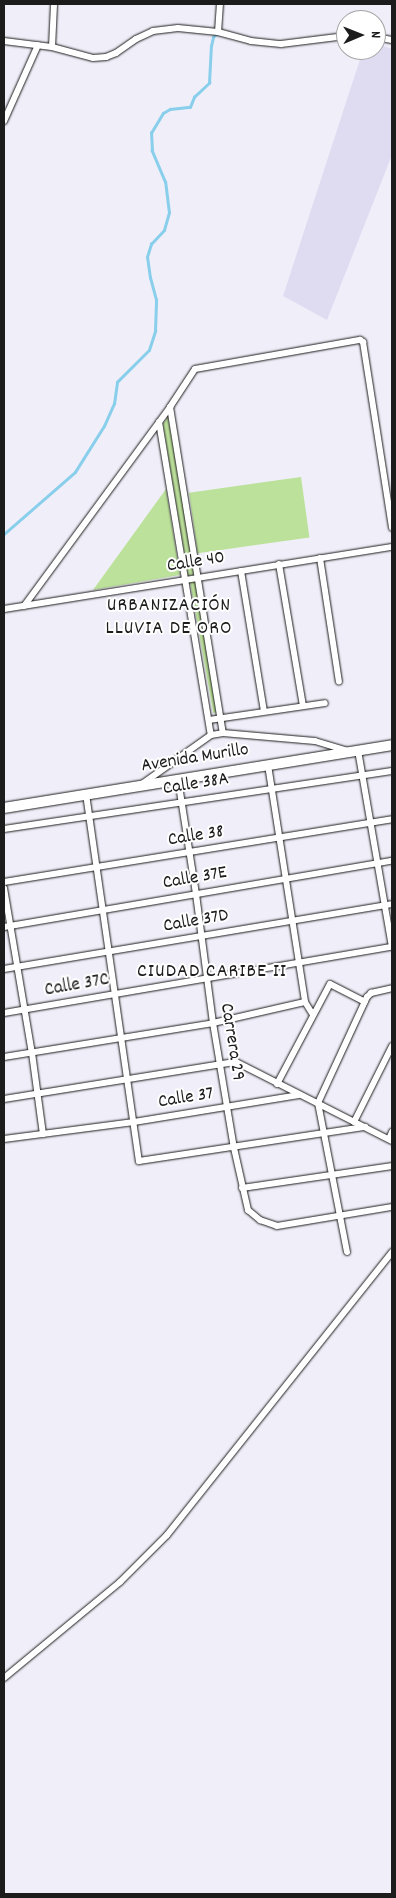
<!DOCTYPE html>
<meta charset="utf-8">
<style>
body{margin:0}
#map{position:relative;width:396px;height:1898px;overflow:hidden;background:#f0eff9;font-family:Dekko,sans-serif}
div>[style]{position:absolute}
.built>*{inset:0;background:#dfdcf2}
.green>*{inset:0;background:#bce19b;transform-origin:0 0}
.stream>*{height:2.5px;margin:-1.25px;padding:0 1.25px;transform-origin:1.25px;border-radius:1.25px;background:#89cfeb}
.roads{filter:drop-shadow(0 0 1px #1c1c1c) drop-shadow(0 0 1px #1c1c1c)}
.minor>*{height:6px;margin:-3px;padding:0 3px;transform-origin:3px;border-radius:3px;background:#fff}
.primary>*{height:10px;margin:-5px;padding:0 5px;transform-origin:5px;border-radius:5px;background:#fff}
span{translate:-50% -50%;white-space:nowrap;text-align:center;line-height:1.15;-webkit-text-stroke:4px #fff;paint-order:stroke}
.street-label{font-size:19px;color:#1c1c1c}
.neighbourhood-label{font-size:20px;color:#1c1c1c;letter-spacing:1px}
.frame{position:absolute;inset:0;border:5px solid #1c1c1c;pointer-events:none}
.north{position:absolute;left:336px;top:10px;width:50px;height:50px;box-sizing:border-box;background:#fff;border:1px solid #a4a4a4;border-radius:50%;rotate:89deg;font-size:14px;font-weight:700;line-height:20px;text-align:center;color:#1c1c1c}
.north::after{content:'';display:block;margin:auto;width:18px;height:22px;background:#1c1c1c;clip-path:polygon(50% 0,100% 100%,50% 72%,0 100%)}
</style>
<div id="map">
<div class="built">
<i style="clip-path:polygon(376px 43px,392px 49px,392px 155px,327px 320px,283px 296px,363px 50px,376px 50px)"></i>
</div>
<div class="green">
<i style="clip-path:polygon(168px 417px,195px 574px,188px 576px,163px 424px)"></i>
<i style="left:301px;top:477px;width:61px;height:113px;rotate:82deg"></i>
<i style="clip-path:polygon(166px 489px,180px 575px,93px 590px)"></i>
<i style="left:196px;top:581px;width:133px;height:6px;rotate:80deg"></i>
</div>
<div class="stream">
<i style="left:4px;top:534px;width:94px;rotate:-41.1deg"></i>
<i style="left:75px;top:472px;width:54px;rotate:-57.8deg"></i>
<i style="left:104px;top:426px;width:24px;rotate:-66deg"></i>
<i style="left:114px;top:404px;width:22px;rotate:-82deg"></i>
<i style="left:117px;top:382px;width:45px;rotate:-45deg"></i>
<i style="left:149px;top:350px;width:20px;rotate:-72deg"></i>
<i style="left:155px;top:331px;width:31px;rotate:-88deg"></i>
<i style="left:156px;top:300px;width:23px;rotate:-105deg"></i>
<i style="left:150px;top:278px;width:21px;rotate:-98deg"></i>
<i style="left:147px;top:257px;width:14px;rotate:-73deg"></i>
<i style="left:151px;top:244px;width:19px;rotate:-47deg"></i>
<i style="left:164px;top:230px;width:18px;rotate:-74deg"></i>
<i style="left:169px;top:213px;width:31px;rotate:-97deg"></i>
<i style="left:165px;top:182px;width:34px;rotate:-113deg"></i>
<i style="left:152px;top:151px;width:18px;rotate:-93deg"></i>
<i style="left:151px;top:133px;width:23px;rotate:-59deg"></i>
<i style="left:163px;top:113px;width:8px;rotate:-30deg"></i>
<i style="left:170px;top:109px;width:20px;rotate:-6deg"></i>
<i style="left:190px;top:107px;width:11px;rotate:-68deg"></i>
<i style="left:194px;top:97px;width:21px;rotate:-43deg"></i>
<i style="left:209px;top:83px;width:37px;rotate:-87deg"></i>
<i style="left:211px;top:46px;width:9px;rotate:-77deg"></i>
<i style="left:213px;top:37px;width:6px;rotate:-45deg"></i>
</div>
<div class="roads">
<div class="minor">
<i style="left:218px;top:32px;width:28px;rotate:-86deg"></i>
<i style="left:376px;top:37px;width:16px;rotate:11deg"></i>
<i style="left:4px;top:41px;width:48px;rotate:7.1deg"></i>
<i style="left:52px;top:47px;width:42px;rotate:15deg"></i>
<i style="left:93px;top:58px;width:13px;rotate:-4deg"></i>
<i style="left:106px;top:57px;width:11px;rotate:-22deg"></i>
<i style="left:116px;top:53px;width:24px;rotate:-35deg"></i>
<i style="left:136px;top:39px;width:19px;rotate:-25deg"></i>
<i style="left:153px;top:31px;width:25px;rotate:-7deg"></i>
<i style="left:178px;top:28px;width:40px;rotate:5.7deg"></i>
<i style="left:218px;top:32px;width:34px;rotate:15deg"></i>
<i style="left:251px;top:41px;width:30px;rotate:6deg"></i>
<i style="left:281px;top:44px;width:65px;rotate:-7deg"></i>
<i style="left:52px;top:47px;width:43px;rotate:-87.3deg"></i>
<i style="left:4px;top:121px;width:83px;rotate:-65.9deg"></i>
<i style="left:170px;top:407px;width:330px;rotate:80.8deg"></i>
<i style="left:159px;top:422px;width:317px;rotate:80.6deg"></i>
<i style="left:320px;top:558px;width:125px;rotate:81.3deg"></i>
<i style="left:279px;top:564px;width:144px;rotate:80.4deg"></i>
<i style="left:241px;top:571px;width:142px;rotate:80.7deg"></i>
<i style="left:24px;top:606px;width:247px;rotate:-53.7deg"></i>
<i style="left:170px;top:407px;width:45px;rotate:-56.7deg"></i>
<i style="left:195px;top:369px;width:168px;rotate:-10deg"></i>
<i style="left:360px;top:340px;width:4px;rotate:34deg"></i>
<i style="left:363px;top:342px;width:188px;rotate:81.1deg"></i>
<i style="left:4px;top:609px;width:393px;rotate:-9.1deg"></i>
<i style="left:209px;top:720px;width:117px;rotate:-8.3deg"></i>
<i style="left:268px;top:765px;width:240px;rotate:81.1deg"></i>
<i style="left:305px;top:1002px;width:15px;rotate:58deg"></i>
<i style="left:178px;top:779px;width:116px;rotate:81.1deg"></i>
<i style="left:196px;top:894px;width:130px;rotate:82.5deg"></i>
<i style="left:213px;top:1023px;width:127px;rotate:80.5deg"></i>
<i style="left:234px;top:1148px;width:64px;rotate:77.3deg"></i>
<i style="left:248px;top:1210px;width:16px;rotate:40deg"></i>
<i style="left:260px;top:1220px;width:18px;rotate:19deg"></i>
<i style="left:277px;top:1226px;width:117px;rotate:-9.4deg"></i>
<i style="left:142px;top:784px;width:85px;rotate:-35.4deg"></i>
<i style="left:211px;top:735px;width:12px;rotate:-9deg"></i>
<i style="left:223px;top:733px;width:92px;rotate:5deg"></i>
<i style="left:315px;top:741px;width:34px;rotate:17deg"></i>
<i style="left:86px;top:794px;width:371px;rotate:81.8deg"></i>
<i style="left:139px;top:1161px;width:229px;rotate:-8.6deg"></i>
<i style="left:4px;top:829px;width:392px;rotate:-8.5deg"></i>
<i style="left:4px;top:882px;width:393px;rotate:-9.2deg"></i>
<i style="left:4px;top:888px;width:167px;rotate:80.4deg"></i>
<i style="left:32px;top:1053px;width:82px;rotate:82.3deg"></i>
<i style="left:4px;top:927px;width:394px;rotate:-9.7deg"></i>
<i style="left:4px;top:969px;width:393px;rotate:-9.5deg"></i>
<i style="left:4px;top:1013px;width:394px;rotate:-9.7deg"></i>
<i style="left:392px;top:947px;width:199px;rotate:-99.8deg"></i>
<i style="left:4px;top:1057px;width:212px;rotate:-9.2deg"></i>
<i style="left:213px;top:1023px;width:94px;rotate:-12.9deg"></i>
<i style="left:277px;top:1084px;width:113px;rotate:-62.1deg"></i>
<i style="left:330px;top:984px;width:39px;rotate:27deg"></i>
<i style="left:4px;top:1099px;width:235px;rotate:-9.1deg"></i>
<i style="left:236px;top:1062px;width:175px;rotate:26.9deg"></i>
<i style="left:354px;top:1122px;width:85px;rotate:-63.4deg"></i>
<i style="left:4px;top:1139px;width:131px;rotate:-7.5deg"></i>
<i style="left:134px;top:1122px;width:167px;rotate:-9.3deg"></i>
<i style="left:389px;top:1139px;width:8px;rotate:-67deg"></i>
<i style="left:242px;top:1188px;width:152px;rotate:-8.3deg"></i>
<i style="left:347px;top:1252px;width:152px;rotate:-101deg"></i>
<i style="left:318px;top:1103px;width:117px;rotate:-65.2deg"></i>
<i style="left:367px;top:997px;width:6px;rotate:-45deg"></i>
<i style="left:371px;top:993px;width:22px;rotate:-13deg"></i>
<i style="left:4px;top:1678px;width:151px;rotate:-39.6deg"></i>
<i style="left:120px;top:1582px;width:66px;rotate:-45deg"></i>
<i style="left:167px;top:1535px;width:362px;rotate:-51.5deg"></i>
</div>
<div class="primary">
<i style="left:4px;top:808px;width:393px;rotate:-9.2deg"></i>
</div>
</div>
<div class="street-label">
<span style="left:196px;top:563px;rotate:-9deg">Calle 40</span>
<span style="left:195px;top:759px;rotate:-9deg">Avenida Murillo</span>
<span style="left:196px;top:785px;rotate:-9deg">Calle 38A</span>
<span style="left:196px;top:837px;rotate:-9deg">Calle 38</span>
<span style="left:195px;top:879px;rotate:-10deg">Calle 37E</span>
<span style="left:196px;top:922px;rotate:-10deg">Calle 37D</span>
<span style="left:77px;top:986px;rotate:-10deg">Calle 37C</span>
<span style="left:231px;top:1042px;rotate:81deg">Carrera 29</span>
<span style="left:186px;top:1099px;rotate:-9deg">Calle 37</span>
</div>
<div class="neighbourhood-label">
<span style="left:169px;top:618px">URBANIZACIÓN<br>LLUVIA DE ORO</span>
<span style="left:212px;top:972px">CIUDAD CARIBE II</span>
</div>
<div class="frame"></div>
<div class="north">N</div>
</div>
